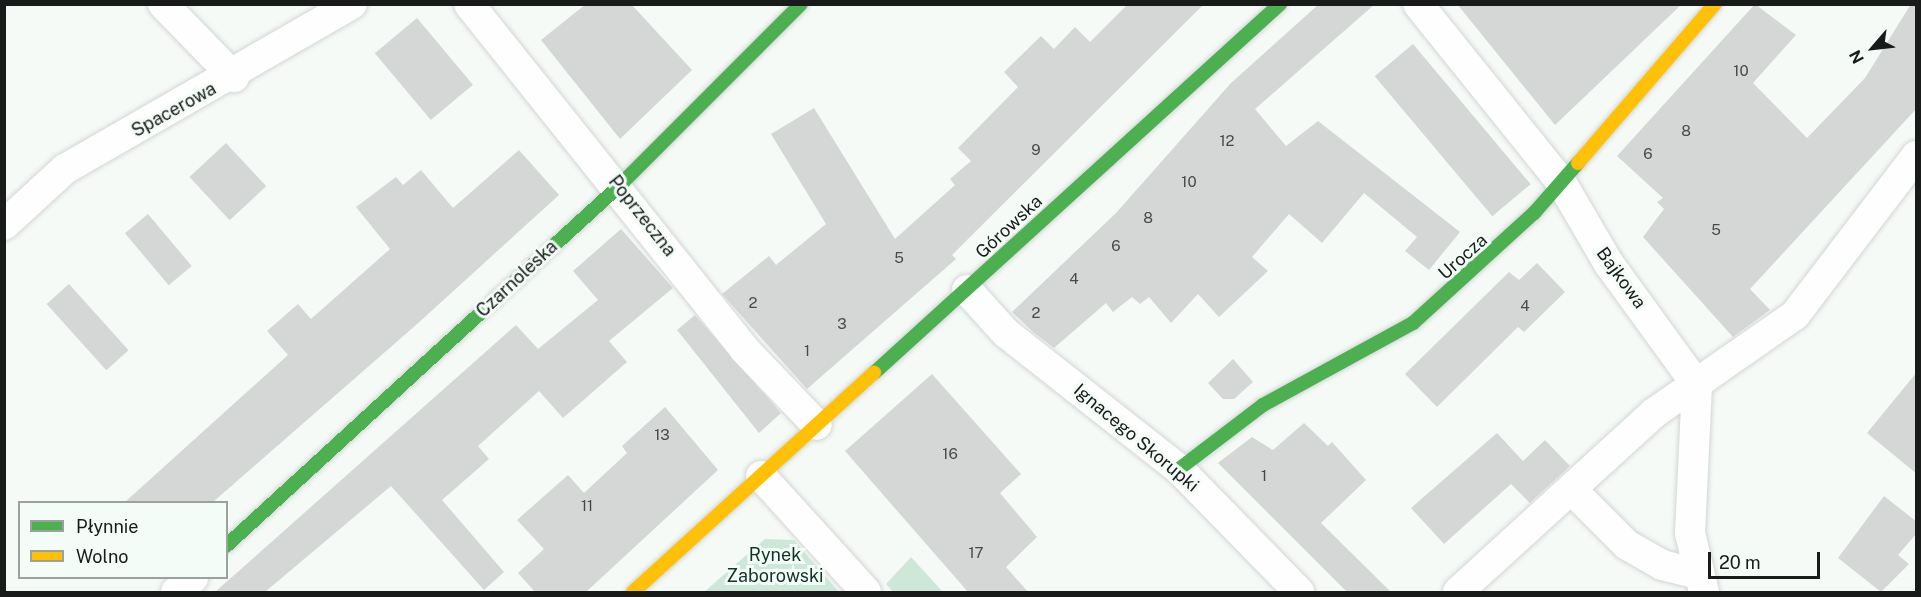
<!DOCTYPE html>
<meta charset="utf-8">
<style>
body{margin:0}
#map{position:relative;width:1921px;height:597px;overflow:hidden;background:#f5faf7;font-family:"Public Sans",sans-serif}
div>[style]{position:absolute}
.green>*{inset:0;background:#cde7d9}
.building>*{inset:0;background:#d4d7d5;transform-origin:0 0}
.roads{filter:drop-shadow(0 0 2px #d2d6d4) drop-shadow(0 0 2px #d2d6d4)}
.street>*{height:30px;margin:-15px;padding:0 15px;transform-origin:15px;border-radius:15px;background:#fefefe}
.fast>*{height:14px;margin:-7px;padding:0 7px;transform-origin:7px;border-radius:7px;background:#4caf50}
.slow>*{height:14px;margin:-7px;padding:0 7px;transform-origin:7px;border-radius:7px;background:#ffc107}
span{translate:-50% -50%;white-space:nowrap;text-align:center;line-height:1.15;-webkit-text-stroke:6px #f3fcf7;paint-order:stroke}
.number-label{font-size:15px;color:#474a48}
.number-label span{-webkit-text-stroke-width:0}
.street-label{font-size:18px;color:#181b19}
.park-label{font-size:18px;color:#133425}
.frame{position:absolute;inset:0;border:6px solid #181b19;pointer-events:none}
.legend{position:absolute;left:18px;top:501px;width:210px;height:78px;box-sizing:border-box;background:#f3fcf7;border:2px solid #9ba29e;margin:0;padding:8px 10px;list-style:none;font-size:18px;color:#181b19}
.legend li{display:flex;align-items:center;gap:12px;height:30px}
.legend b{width:30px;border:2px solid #9ba29e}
.north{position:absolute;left:1843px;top:18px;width:60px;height:60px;-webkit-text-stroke:4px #f3fcf7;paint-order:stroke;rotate:242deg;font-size:16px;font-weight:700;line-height:24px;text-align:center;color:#181b19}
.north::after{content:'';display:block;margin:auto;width:21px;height:27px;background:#181b19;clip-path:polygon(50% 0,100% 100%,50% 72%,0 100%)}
.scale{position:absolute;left:1708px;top:552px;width:112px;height:27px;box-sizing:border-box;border:3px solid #181b19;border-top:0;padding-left:8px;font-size:18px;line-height:21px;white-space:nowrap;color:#181b19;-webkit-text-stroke:4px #f3fcf7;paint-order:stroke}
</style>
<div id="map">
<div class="green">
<i style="clip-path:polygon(765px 539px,794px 540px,839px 592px,704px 592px)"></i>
<i style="clip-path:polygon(911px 557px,943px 592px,893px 592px,886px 584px)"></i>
</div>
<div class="building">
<i style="clip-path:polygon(586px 4px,631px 4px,692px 70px,620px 139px,541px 40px)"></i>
<i style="clip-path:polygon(1128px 4px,1204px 4px,952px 255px,956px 259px,807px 389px,722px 294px,769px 256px,776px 265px,826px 224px,771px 134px,814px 108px,895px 239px,955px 185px,950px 179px,971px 161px,958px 148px,1018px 87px,1004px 72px,1041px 36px,1054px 49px,1075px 27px,1090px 42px)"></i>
<i style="clip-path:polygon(1319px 4px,1375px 4px,1255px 109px,1286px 146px,1318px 121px,1460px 232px,1429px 270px,1405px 251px,1417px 237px,1364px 193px,1322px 243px,1289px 214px,1252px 257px,1268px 271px,1219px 317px,1198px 294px,1171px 323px,1149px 297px,1140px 304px,1132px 297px,1113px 312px,1106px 303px,1054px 348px,1033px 332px,1012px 312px,1116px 213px,1231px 83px)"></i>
<i style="clip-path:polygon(1457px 4px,1682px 4px,1555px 125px)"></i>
<i style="clip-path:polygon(1755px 4px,1796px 35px,1753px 83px,1807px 138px,1865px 78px,1911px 4px,1917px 4px,1917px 108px,1750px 289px,1770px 310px,1733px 337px,1643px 237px,1664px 209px,1657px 202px,1663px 198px,1617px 156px)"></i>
<i style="left:417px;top:18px;width:87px;height:55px;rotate:50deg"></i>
<i style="left:1413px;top:44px;width:183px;height:50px;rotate:50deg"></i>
<i style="left:226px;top:143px;width:59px;height:50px;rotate:47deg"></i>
<i style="clip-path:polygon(519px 150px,559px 195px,416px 325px,213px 502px,125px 502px,288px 355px,267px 331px,298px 304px,311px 319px,390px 249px,356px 207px,396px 177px,403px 185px,421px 170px,453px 208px)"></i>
<i style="left:148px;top:214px;width:68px;height:30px;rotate:50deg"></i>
<i style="clip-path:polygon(621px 229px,673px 288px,609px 341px,627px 362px,563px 418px,539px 391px,478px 446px,489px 459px,442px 500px,504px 572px,484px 590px,391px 486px,265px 592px,215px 592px,516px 325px,538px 349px,598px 300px,573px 271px)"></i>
<i style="clip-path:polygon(1537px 263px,1565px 292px,1524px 332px,1518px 327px,1437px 407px,1405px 374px,1509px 272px,1519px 280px)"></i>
<i style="left:69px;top:284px;width:89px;height:30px;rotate:48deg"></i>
<i style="clip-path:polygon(695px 315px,781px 413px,759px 433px,677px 330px)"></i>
<i style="clip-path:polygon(1233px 359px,1253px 382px,1234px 399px,1223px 399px,1208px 383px)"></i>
<i style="clip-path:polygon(1917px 372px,1917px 474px,1867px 433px)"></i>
<i style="clip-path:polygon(932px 374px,1021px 474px,1000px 493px,1037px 537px,1006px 567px,1028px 592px,968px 592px,845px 451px)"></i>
<i style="clip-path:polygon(665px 407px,718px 470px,586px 592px,535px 592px,518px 573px,544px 549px,517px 520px,568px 475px,584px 493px,627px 453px,622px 446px)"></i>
<i style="clip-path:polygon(1304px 423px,1328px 446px,1332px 442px,1366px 480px,1321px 523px,1391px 592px,1347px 592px,1218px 463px,1252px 437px,1273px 450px)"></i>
<i style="clip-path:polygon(1497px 433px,1523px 461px,1545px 440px,1570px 466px,1530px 503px,1511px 484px,1444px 544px,1411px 508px)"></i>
<i style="clip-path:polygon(1884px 496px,1917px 522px,1917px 533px,1898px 555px,1909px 564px,1881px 592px,1838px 558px)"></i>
</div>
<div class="roads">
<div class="street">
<i style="left:163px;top:4px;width:102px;rotate:45.8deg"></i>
<i style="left:469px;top:4px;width:441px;rotate:51.4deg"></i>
<i style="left:744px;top:349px;width:105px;rotate:46.2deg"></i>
<i style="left:1418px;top:4px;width:228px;rotate:51.2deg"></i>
<i style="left:1561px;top:182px;width:95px;rotate:59.7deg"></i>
<i style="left:1609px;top:264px;width:150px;rotate:54deg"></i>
<i style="left:1697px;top:385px;width:148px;rotate:92.7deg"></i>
<i style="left:1690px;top:533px;width:61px;rotate:76.7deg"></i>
<i style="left:4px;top:225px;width:83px;rotate:-42.6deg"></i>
<i style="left:65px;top:169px;width:331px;rotate:-29.9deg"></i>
<i style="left:967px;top:290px;width:58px;rotate:47.8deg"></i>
<i style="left:1006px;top:333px;width:220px;rotate:38.2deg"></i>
<i style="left:1179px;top:469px;width:172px;rotate:45.7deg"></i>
<i style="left:761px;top:476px;width:156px;rotate:47.8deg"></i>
<i style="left:1573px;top:491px;width:76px;rotate:45deg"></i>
<i style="left:1627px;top:545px;width:40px;rotate:29.7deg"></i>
<i style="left:1662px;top:565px;width:36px;rotate:14deg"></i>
<i style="left:176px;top:592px;width:22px;rotate:-39deg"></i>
<i style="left:1458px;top:592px;width:265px;rotate:-42.4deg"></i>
<i style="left:1654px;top:413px;width:172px;rotate:-34.8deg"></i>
<i style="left:1795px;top:315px;width:200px;rotate:-52.7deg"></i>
</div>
<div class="fast">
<i style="left:874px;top:373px;width:549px;rotate:-42.27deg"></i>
<i style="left:1179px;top:469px;width:106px;rotate:-37.3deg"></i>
<i style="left:1263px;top:405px;width:171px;rotate:-28.7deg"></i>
<i style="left:1413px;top:323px;width:164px;rotate:-42.3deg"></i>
<i style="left:1534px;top:213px;width:67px;rotate:-48.7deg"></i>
<i style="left:226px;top:546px;width:533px;rotate:-42.49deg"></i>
<i style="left:619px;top:186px;width:257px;rotate:-45deg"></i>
</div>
<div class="slow">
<i style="left:1578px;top:163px;width:210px;rotate:-49.3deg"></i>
<i style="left:633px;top:592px;width:326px;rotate:-42.3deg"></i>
</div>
</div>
<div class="number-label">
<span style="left:1741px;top:71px">10</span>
<span style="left:1686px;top:131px">8</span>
<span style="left:1227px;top:141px">12</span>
<span style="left:1036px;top:150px">9</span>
<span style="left:1648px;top:154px">6</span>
<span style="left:1189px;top:182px">10</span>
<span style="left:1148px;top:218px">8</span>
<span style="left:1716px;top:230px">5</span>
<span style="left:1116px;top:246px">6</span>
<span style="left:899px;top:258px">5</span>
<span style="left:1074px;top:279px">4</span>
<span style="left:753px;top:303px">2</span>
<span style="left:1525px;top:306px">4</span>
<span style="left:1036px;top:313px">2</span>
<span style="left:842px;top:324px">3</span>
<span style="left:807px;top:351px">1</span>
<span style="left:662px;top:435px">13</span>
<span style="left:950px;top:454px">16</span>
<span style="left:1264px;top:476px">1</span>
<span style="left:587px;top:506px">11</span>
<span style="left:976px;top:553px">17</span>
</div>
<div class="street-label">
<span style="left:174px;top:110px;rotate:-29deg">Spacerowa</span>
<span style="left:642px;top:216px;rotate:52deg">Poprzeczna</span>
<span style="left:1009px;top:227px;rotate:-43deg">Górowska</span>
<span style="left:1463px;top:257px;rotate:-42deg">Urocza</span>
<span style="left:1621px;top:278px;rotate:54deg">Bajkowa</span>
<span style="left:517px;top:279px;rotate:-43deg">Czarnoleska</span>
<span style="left:1136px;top:438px;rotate:40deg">Ignacego Skorupki</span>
</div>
<div class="park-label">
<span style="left:775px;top:566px">Rynek<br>Zaborowski</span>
</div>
<div class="frame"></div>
<ul class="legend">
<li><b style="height:8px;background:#4caf50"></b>Płynnie</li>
<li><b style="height:8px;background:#ffc107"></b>Wolno</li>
</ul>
<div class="north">N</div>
<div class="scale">20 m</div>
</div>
